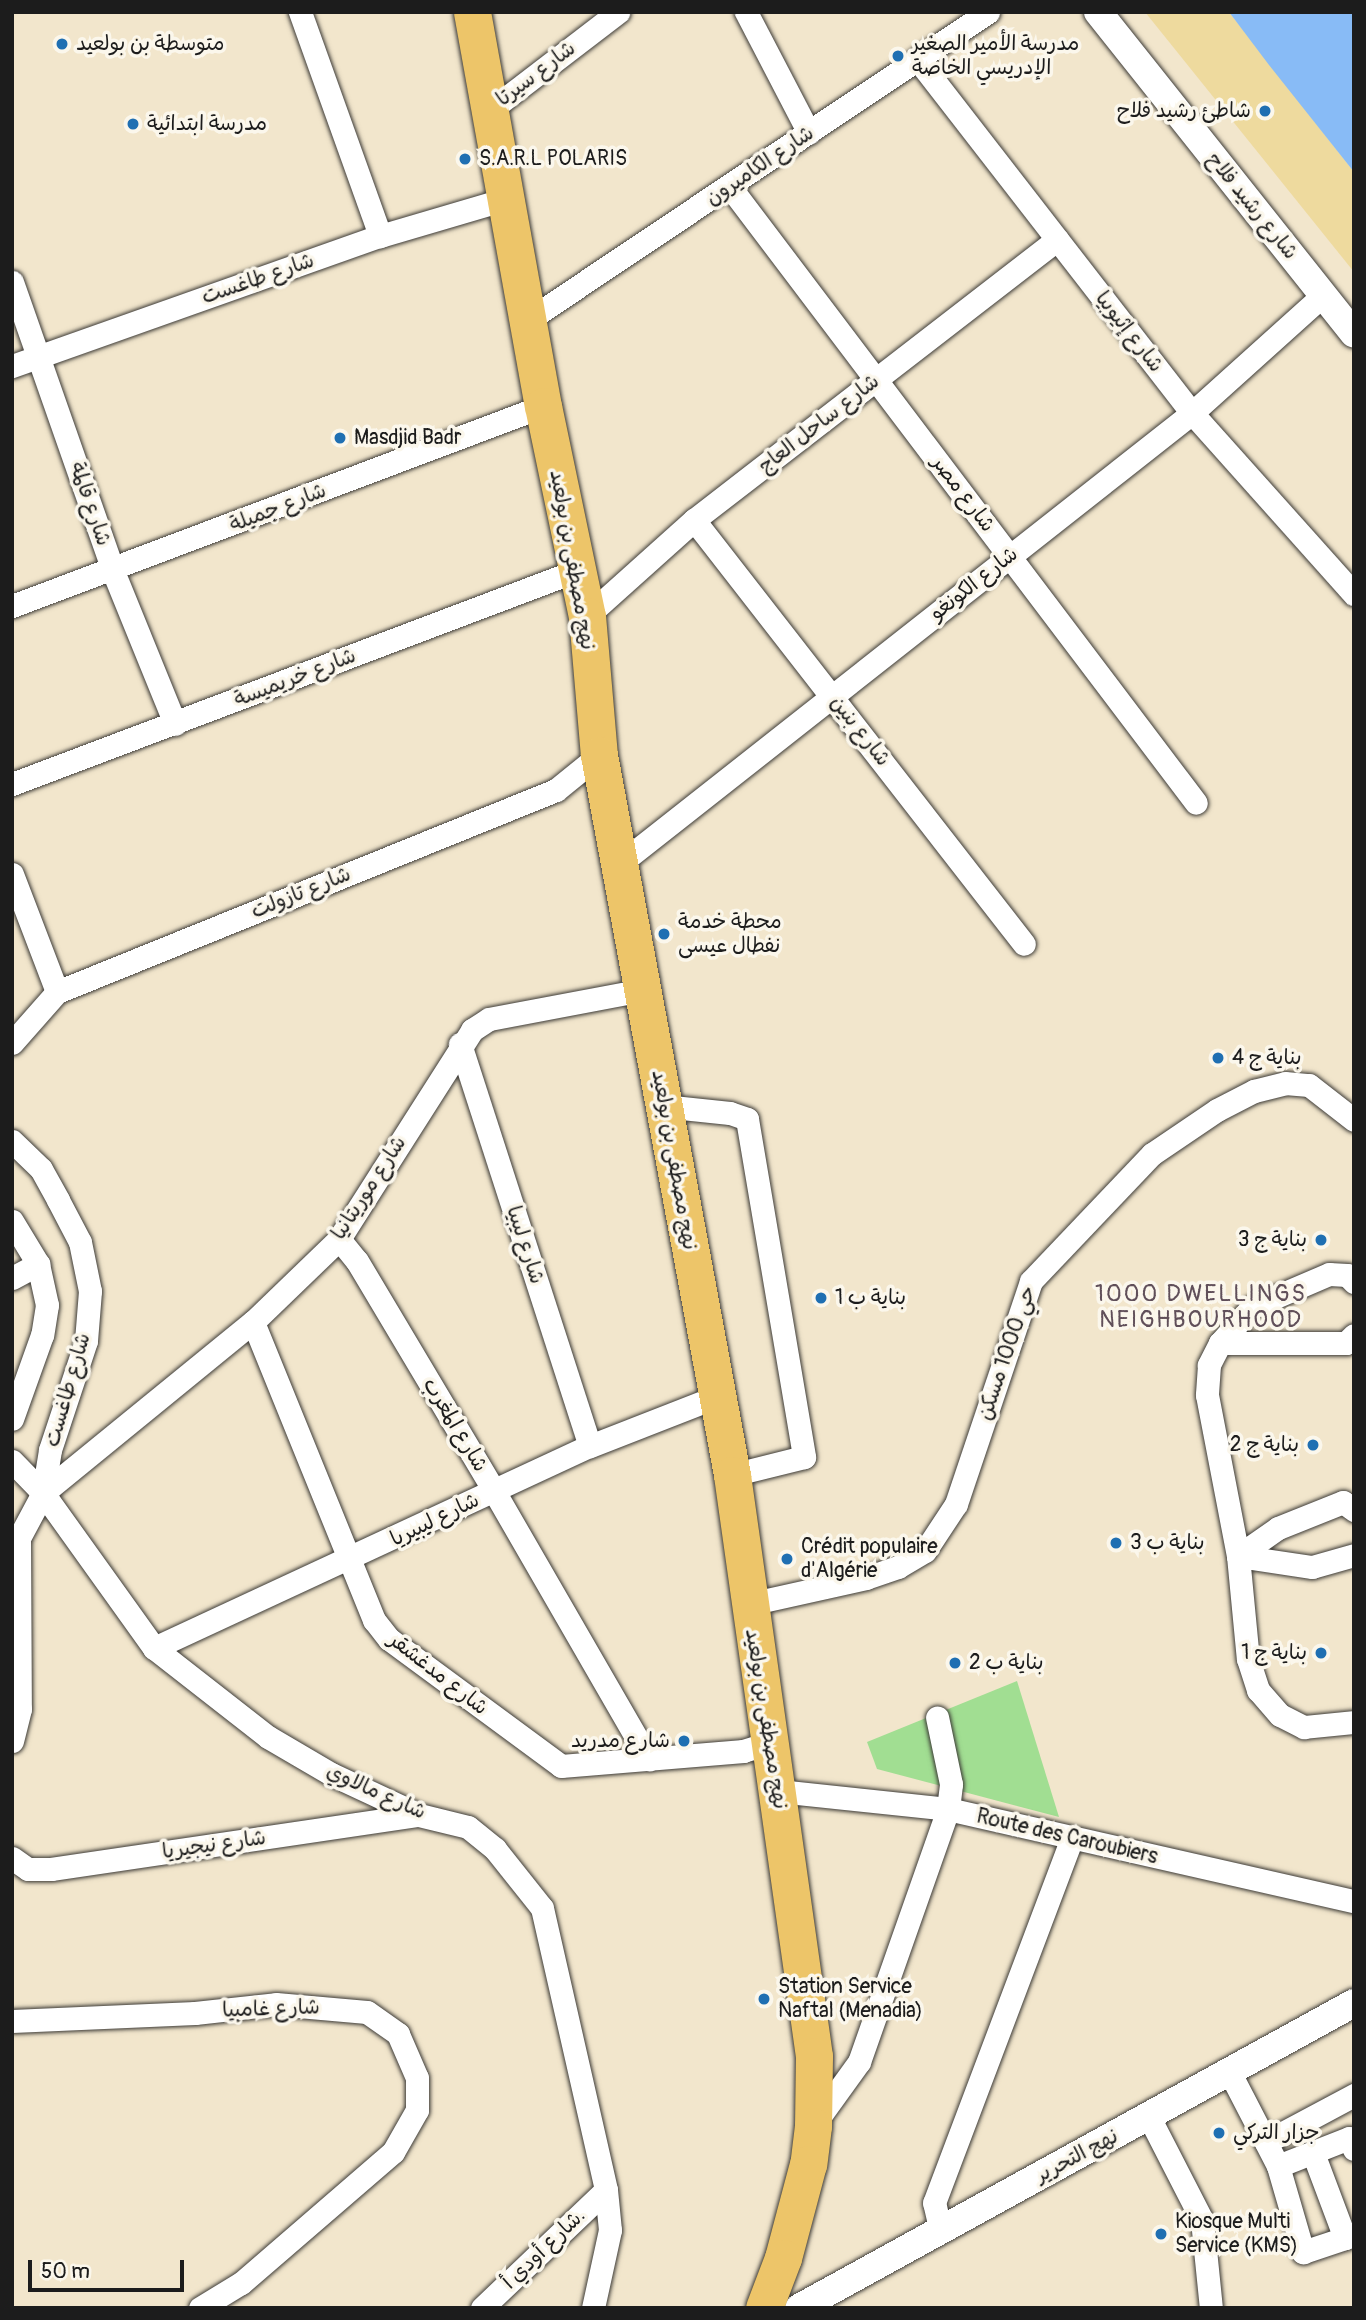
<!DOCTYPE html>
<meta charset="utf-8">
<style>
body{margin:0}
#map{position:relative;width:1366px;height:2320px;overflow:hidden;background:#f2e6cc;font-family:Pangolin,"Playpen Sans Arabic",sans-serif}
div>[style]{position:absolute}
.green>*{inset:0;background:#a1de92}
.sand>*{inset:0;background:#eeda9e}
.water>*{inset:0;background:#88bbf6}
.roads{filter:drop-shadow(0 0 2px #3c3a36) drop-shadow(0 0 2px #3c3a36)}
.minor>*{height:23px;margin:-11.5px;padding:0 11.5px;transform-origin:11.5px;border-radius:11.5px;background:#fff}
.tertiary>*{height:28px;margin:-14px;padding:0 14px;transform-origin:14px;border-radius:14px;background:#fff}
.primary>*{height:37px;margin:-18.5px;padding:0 18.5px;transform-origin:18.5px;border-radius:18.5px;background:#edc569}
.dots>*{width:19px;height:19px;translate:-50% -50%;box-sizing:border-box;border:4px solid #fbf7ec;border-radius:50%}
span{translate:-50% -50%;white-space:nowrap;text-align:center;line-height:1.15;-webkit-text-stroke:7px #fbf7ec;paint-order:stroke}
.poi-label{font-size:21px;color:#1c1c1c}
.left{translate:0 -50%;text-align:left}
.right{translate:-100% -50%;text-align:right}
.street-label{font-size:21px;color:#1c1c1c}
.neighbourhood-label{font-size:23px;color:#604f59;letter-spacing:2px}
.frame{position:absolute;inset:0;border:14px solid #1c1c1c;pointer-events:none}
.scale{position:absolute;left:28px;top:2260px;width:156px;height:32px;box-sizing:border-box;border:4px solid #1c1c1c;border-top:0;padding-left:9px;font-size:21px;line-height:24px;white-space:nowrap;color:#1c1c1c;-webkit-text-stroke:5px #fbf7ec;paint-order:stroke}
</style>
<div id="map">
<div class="green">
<i style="clip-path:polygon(1017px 1681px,1059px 1817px,877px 1769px,867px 1742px)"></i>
</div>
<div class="sand">
<i style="clip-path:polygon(1145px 12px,1229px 12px,1354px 172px,1354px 272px)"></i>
</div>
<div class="water">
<i style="clip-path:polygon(1229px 12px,1354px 12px,1354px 172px,1269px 65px)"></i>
</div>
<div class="roads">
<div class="minor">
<i style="left:300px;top:12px;width:238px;rotate:70.3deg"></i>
<i style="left:746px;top:12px;width:136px;rotate:62.5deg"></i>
<i style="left:918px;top:60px;width:447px;rotate:52.2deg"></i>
<i style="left:1192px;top:413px;width:243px;rotate:48.2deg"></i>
<i style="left:489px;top:111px;width:163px;rotate:-37.5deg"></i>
<i style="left:730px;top:187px;width:772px;rotate:52.89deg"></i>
<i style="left:12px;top:282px;width:306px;rotate:70.7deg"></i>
<i style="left:113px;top:571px;width:165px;rotate:67.9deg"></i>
<i style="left:531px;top:318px;width:550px;rotate:-33.81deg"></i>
<i style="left:12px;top:366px;width:390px;rotate:-19.5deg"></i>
<i style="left:380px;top:236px;width:131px;rotate:-16.4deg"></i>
<i style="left:694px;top:520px;width:537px;rotate:52.11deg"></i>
<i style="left:12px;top:606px;width:567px;rotate:-20.64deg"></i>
<i style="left:587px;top:616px;width:144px;rotate:-41.9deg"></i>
<i style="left:694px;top:520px;width:459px;rotate:-37.7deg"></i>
<i style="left:12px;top:784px;width:605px;rotate:-20.71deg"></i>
<i style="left:618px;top:865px;width:731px;rotate:-38.22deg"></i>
<i style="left:1192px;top:413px;width:176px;rotate:-42deg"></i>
<i style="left:12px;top:874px;width:126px;rotate:69.1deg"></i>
<i style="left:12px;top:1043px;width:68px;rotate:-48.6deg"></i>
<i style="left:57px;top:992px;width:538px;rotate:-22.04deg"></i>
<i style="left:556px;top:790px;width:55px;rotate:-39.1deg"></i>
<i style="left:460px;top:1044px;width:422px;rotate:72.1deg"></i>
<i style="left:663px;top:1106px;width:67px;rotate:6deg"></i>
<i style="left:730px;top:1113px;width:18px;rotate:19deg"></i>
<i style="left:747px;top:1119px;width:343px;rotate:80.4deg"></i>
<i style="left:804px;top:1457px;width:74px;rotate:166deg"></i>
<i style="left:12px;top:1141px;width:40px;rotate:44deg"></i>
<i style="left:41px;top:1169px;width:35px;rotate:61deg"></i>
<i style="left:58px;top:1200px;width:47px;rotate:62.4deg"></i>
<i style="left:80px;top:1242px;width:50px;rotate:78.5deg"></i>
<i style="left:90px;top:1291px;width:50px;rotate:94.6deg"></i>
<i style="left:86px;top:1341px;width:115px;rotate:108.3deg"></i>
<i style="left:50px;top:1450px;width:44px;rotate:99.2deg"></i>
<i style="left:43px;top:1493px;width:51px;rotate:118.1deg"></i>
<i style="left:19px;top:1538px;width:171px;rotate:89.7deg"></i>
<i style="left:20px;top:1709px;width:33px;rotate:104deg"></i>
<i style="left:12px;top:1221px;width:50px;rotate:58.8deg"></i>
<i style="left:38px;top:1264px;width:42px;rotate:77.6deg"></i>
<i style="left:47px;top:1305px;width:30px;rotate:99deg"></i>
<i style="left:42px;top:1335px;width:89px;rotate:109.7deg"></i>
<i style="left:339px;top:1239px;width:28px;rotate:51deg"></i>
<i style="left:357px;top:1261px;width:268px;rotate:59.2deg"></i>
<i style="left:494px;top:1491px;width:310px;rotate:60deg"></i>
<i style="left:12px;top:1278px;width:30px;rotate:-28deg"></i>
<i style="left:1354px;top:1282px;width:10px;rotate:-135deg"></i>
<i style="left:1347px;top:1275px;width:18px;rotate:-177deg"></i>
<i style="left:1329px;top:1274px;width:84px;rotate:156.8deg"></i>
<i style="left:1252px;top:1307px;width:48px;rotate:131.6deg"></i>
<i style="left:1220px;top:1343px;width:126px"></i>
<i style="left:1346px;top:1343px;width:11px;rotate:-45deg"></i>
<i style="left:253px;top:1322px;width:322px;rotate:67.9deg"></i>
<i style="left:374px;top:1620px;width:24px;rotate:52deg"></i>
<i style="left:389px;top:1639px;width:214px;rotate:36.4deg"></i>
<i style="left:561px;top:1766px;width:183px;rotate:-4.7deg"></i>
<i style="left:743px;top:1751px;width:27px;rotate:-17deg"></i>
<i style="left:1220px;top:1343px;width:25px;rotate:117deg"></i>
<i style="left:1209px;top:1365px;width:30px;rotate:94deg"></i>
<i style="left:1207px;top:1395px;width:164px;rotate:79.1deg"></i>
<i style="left:1238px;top:1556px;width:103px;rotate:84.5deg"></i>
<i style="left:1248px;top:1659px;width:33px;rotate:72deg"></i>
<i style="left:1258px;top:1690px;width:33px;rotate:49deg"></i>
<i style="left:1280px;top:1715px;width:27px;rotate:27deg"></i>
<i style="left:1304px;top:1727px;width:50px;rotate:-5.7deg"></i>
<i style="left:12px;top:1461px;width:45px;rotate:45.9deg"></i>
<i style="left:43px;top:1493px;width:191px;rotate:54.4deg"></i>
<i style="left:154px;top:1648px;width:145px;rotate:38deg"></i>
<i style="left:268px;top:1737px;width:73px;rotate:30.4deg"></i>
<i style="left:331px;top:1774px;width:97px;rotate:25deg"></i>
<i style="left:419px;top:1815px;width:50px;rotate:13.8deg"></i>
<i style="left:468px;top:1827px;width:35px;rotate:39deg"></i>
<i style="left:495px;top:1849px;width:75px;rotate:51.5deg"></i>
<i style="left:542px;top:1908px;width:289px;rotate:77.2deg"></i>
<i style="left:606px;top:2190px;width:40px;rotate:84.3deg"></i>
<i style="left:610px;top:2230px;width:80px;rotate:102.3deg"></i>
<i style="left:43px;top:1493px;width:271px;rotate:-39.2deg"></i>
<i style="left:253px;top:1322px;width:120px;rotate:-44deg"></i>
<i style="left:339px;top:1239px;width:248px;rotate:-57.5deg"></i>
<i style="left:472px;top:1030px;width:20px;rotate:-33deg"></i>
<i style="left:489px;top:1019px;width:157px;rotate:-10.7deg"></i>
<i style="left:1238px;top:1556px;width:49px;rotate:-35deg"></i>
<i style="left:1278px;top:1528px;width:70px;rotate:-21.8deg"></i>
<i style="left:1343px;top:1502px;width:14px;rotate:36deg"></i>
<i style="left:1238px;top:1556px;width:75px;rotate:8.5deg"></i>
<i style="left:1312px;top:1567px;width:44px;rotate:-15.9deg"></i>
<i style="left:749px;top:1604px;width:120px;rotate:-12.5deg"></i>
<i style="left:866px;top:1578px;width:34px;rotate:-19deg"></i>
<i style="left:898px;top:1567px;width:31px;rotate:-31deg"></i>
<i style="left:925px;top:1551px;width:56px;rotate:-56.6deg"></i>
<i style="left:956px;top:1504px;width:235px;rotate:-71.4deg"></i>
<i style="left:1031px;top:1281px;width:175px;rotate:-46.4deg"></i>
<i style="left:1152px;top:1154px;width:78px;rotate:-34.1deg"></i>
<i style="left:1217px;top:1110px;width:42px;rotate:-27.2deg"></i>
<i style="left:1254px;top:1091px;width:32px;rotate:-14deg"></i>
<i style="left:1285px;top:1083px;width:24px;rotate:5deg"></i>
<i style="left:1309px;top:1085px;width:57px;rotate:37.9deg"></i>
<i style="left:154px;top:1648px;width:481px;rotate:-24.9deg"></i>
<i style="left:590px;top:1446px;width:137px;rotate:-21.3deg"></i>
<i style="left:778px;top:1791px;width:171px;rotate:6deg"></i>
<i style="left:948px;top:1809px;width:416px;rotate:12.8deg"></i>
<i style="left:12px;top:1858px;width:19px;rotate:35deg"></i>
<i style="left:28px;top:1869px;width:23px"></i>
<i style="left:51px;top:1869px;width:371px;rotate:-8.4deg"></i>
<i style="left:12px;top:2021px;width:183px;rotate:-2.5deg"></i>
<i style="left:195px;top:2013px;width:81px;rotate:-6.3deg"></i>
<i style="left:276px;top:2004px;width:91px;rotate:5deg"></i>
<i style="left:367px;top:2012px;width:38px;rotate:35deg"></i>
<i style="left:398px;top:2034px;width:48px;rotate:66.6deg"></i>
<i style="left:417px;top:2078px;width:32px;rotate:90deg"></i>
<i style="left:417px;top:2110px;width:48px;rotate:119.7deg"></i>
<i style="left:393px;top:2152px;width:201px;rotate:139.2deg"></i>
<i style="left:241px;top:2283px;width:48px;rotate:148.6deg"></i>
<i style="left:1230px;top:2073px;width:105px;rotate:62.7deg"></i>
<i style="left:1278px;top:2166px;width:90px;rotate:73.8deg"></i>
<i style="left:1303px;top:2252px;width:44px;rotate:-18.4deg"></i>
<i style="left:1149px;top:2117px;width:116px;rotate:62.8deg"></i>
<i style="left:1202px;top:2220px;width:88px;rotate:84.2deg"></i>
<i style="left:815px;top:2123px;width:75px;rotate:-54.2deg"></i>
<i style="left:859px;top:2062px;width:268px;rotate:-70.6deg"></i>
<i style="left:948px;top:1809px;width:25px;rotate:-83deg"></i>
<i style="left:951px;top:1784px;width:68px;rotate:-101.8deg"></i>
<i style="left:1266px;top:2142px;width:100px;rotate:-28.1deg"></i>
<i style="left:1313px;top:2153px;width:91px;rotate:69.4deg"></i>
<i style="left:1345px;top:2238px;width:10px;rotate:-24deg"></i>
<i style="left:1278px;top:2166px;width:76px;rotate:-21.5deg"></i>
<i style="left:1349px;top:2138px;width:12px;rotate:66deg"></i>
<i style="left:940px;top:2228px;width:26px;rotate:-103deg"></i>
<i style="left:934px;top:2203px;width:388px;rotate:-69.3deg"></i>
<i style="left:482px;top:2308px;width:171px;rotate:-43.6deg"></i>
</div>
<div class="tertiary">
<i style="left:1098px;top:12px;width:411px;rotate:51.5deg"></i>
<i style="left:799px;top:2308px;width:633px;rotate:-28.79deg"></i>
</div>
<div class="primary">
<i style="left:472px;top:12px;width:400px;rotate:79.8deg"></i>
<i style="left:543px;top:406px;width:215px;rotate:78.2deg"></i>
<i style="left:587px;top:616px;width:140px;rotate:85.1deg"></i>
<i style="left:599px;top:755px;width:732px;rotate:79.53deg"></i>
<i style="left:732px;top:1475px;width:587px;rotate:81.97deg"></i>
<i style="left:814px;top:2056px;width:70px;rotate:90.8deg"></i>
<i style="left:813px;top:2126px;width:38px;rotate:97deg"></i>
<i style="left:808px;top:2164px;width:97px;rotate:104.9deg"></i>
<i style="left:783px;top:2258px;width:53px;rotate:110.8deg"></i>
</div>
</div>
<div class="dots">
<i style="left:62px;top:44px;background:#1f6fb2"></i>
<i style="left:898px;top:56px;background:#1f6fb2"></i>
<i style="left:1265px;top:111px;background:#1f6fb2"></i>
<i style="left:133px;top:124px;background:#1f6fb2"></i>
<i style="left:465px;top:159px;background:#1f6fb2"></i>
<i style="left:340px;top:438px;background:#1f6fb2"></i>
<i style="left:664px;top:934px;background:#1f6fb2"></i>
<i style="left:1218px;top:1058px;background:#1f6fb2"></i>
<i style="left:1321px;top:1240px;background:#1f6fb2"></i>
<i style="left:821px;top:1298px;background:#1f6fb2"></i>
<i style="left:1313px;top:1445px;background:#1f6fb2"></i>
<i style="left:1116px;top:1543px;background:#1f6fb2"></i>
<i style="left:787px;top:1559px;background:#1f6fb2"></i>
<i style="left:1321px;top:1653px;background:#1f6fb2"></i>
<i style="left:955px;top:1663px;background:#1f6fb2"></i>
<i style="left:684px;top:1741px;background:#1f6fb2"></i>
<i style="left:764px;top:1999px;background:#1f6fb2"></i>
<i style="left:1219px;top:2133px;background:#1f6fb2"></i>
<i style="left:1161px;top:2234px;background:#1f6fb2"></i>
</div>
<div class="poi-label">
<span class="left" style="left:76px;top:44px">متوسطة بن بولعيد</span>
<span class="left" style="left:912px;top:56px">مدرسة الأمير الصغير<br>الإدريسي الخاصة</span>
<span class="right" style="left:1251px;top:111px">شاطئ رشيد فلاح</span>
<span class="left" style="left:147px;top:124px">مدرسة ابتدائية</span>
<span class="left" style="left:479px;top:159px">S.A.R.L POLARIS</span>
<span class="left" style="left:354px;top:438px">Masdjid Badr</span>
<span class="left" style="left:678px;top:934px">محطة خدمة<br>نفطال عيسى</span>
<span class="left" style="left:1232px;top:1058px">بناية ج 4</span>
<span class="right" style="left:1307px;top:1240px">بناية ج 3</span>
<span class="left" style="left:835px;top:1298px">بناية ب 1</span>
<span class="right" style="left:1299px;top:1445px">بناية ج 2</span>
<span class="left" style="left:1130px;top:1543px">بناية ب 3</span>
<span class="left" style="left:801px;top:1559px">Crédit populaire<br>d'Algérie</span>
<span class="right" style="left:1307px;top:1653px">بناية ج 1</span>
<span class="left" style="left:969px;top:1663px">بناية ب 2</span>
<span class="right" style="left:670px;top:1741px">شارع مدريد</span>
<span class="left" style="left:778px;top:1999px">Station Service<br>Naftal (Menadia)</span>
<span class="left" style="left:1233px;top:2133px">جزار التركي</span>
<span class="left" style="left:1175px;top:2234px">Kiosque Multi<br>Service (KMS)</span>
</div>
<div class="street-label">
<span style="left:536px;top:74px;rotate:-37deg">شارع سيرتا</span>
<span style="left:760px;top:166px;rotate:-34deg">شارع الكاميرون</span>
<span style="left:1252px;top:206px;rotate:51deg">شارع رشيد فلاح</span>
<span style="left:258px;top:279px;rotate:-19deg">شارع طاغست</span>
<span style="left:1129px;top:332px;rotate:52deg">شارع إثيوبيا</span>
<span style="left:819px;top:424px;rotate:-38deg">شارع ساحل العاج</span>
<span style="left:963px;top:494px;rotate:53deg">شارع مصر</span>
<span style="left:90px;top:504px;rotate:71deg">شارع قالمة</span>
<span style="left:278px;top:508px;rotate:-21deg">شارع جميلة</span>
<span style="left:572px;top:560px;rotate:80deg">نهج مصطفى بن بولعيد</span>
<span style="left:974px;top:584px;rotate:-38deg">شارع الكونغو</span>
<span style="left:295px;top:678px;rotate:-21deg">شارع خريميسة</span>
<span style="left:860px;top:731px;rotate:52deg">شارع بنين</span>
<span style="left:301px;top:893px;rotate:-22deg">شارع تازولت</span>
<span style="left:674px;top:1160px;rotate:80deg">نهج مصطفى بن بولعيد</span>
<span style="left:369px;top:1188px;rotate:-57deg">شارع موريتانيا</span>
<span style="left:525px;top:1245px;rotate:72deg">شارع ليبيا</span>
<span style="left:1007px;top:1353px;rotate:-71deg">حي 1000 مسكن</span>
<span style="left:68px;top:1390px;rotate:-74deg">شارع طاغست</span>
<span style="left:455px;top:1425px;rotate:59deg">شارع المغرب</span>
<span style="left:435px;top:1520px;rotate:-26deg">شارع ليبيريا</span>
<span style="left:438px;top:1674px;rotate:38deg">شارع مدغشقر</span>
<span style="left:766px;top:1719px;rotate:81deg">نهج مصطفى بن بولعيد</span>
<span style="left:376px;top:1792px;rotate:24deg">شارع مالاوي</span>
<span style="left:1067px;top:1837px;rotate:13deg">Route des Caroubiers</span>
<span style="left:214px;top:1845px;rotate:-8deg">شارع نيجيريا</span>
<span style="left:271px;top:2009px;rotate:-2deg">شارع غامبيا</span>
<span style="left:1077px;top:2156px;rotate:-28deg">نهج التحرير</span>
<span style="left:544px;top:2249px;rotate:-44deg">شارع أودي أ.</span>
</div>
<div class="neighbourhood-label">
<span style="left:1201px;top:1307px">1000 DWELLINGS<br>NEIGHBOURHOOD</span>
</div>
<div class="frame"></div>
<div class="scale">50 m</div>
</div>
